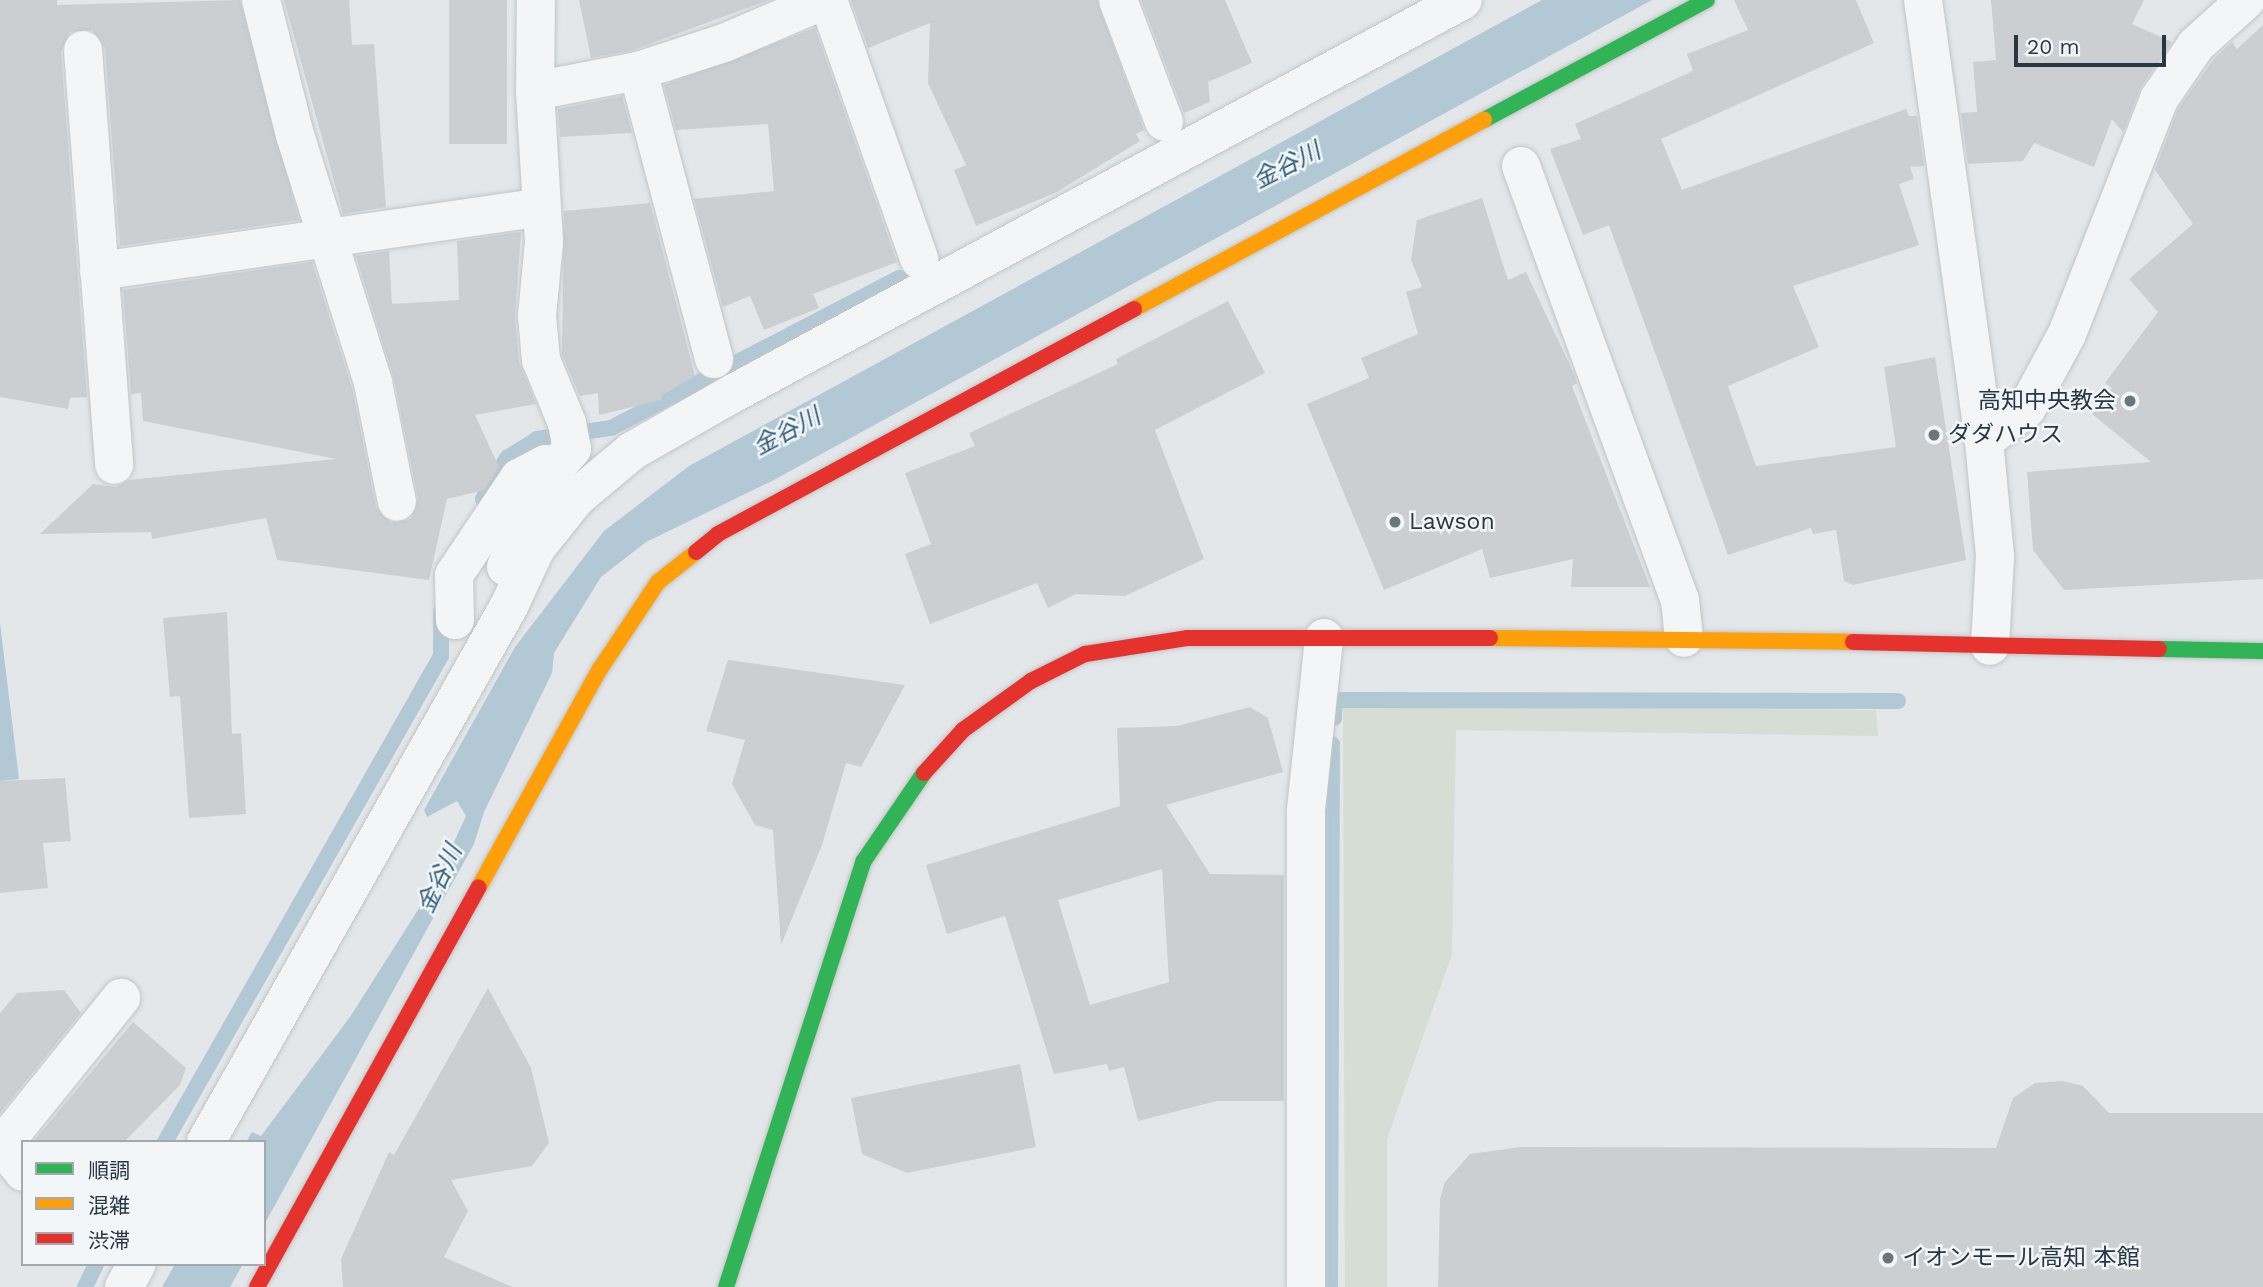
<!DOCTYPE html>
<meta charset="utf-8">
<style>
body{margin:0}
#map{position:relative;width:2263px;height:1287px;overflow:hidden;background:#e4e7e9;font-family:"Work Sans","Noto Sans JP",sans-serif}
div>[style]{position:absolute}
.green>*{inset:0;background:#d6ddd4}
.water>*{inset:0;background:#b2c8d5}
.stream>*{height:16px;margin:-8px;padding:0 8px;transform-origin:8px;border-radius:8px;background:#b2c8d5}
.building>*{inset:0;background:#cccfd2;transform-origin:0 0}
.roads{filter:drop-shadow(0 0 2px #c2c5c7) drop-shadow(0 0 2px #c2c5c7)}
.street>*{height:38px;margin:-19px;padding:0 19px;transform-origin:19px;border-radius:19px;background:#f3f5f6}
.fast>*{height:16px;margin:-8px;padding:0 8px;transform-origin:8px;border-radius:8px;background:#30b455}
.slow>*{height:16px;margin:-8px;padding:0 8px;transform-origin:8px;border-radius:8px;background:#ff9f0a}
.jam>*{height:16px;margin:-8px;padding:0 8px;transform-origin:8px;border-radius:8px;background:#e5322d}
.dots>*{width:19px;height:19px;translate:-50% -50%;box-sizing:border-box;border:4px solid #f2f6f8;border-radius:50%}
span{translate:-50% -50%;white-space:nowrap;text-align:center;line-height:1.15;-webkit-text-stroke:5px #f2f6f8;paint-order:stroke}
.poi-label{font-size:23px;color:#293744}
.right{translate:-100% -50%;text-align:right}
.left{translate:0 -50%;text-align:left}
.water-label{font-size:24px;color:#315d7a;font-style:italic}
.legend{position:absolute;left:21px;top:1140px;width:245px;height:126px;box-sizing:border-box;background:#f2f6f8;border:2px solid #a2aab0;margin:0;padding:9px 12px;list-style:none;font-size:21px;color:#293744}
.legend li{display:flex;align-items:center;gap:14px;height:35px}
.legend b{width:35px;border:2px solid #a2aab0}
.scale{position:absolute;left:2014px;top:35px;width:152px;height:32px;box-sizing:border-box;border:4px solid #293744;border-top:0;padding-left:9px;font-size:21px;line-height:24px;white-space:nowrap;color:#293744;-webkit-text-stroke:5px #f2f6f8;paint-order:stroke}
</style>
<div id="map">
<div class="green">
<i style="clip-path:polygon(1343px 706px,1876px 710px,1878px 736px,1456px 730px,1452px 954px,1387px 1139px,1387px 1287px,1345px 1287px)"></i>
</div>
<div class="water">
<i style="clip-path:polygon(1542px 0,1652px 0,772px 481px,646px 542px,601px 577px,554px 653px,552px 673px,484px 812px,474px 844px,264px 1225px,264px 1142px,246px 1142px,252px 1132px,261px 1136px,350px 1017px,435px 883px,466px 816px,457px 801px,427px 817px,424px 810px,515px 647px,604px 531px,689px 466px)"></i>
<i style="clip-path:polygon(0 623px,19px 779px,0 781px)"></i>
<i style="clip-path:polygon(175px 1264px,243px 1264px,230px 1287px,162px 1287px)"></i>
</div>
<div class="stream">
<i style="left:483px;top:499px;width:48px;rotate:-59.7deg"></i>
<i style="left:507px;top:458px;width:36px;rotate:-32deg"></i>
<i style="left:537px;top:439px;width:75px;rotate:-8.5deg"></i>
<i style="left:611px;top:428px;width:325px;rotate:-27.5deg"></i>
<i style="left:1334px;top:718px;width:18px;rotate:-87deg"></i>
<i style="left:1335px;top:700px;width:563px;rotate:0.1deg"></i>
<i style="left:165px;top:1142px;width:559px;rotate:-60.41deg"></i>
<i style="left:441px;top:656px;width:44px;rotate:-90deg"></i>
<i style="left:85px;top:1287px;width:25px;rotate:-64deg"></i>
<i style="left:1330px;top:1287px;width:543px;rotate:-89.79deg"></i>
</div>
<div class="building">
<i style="clip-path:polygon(0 0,57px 0,57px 5px,240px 0,299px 220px,120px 246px,105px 48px,92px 30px,70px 32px,61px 52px,87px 397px,70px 398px,68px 409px,0 397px)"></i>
<i style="clip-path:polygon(284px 0,349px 0,352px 45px,374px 44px,386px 207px,343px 214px)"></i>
<i style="left:449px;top:0;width:58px;height:144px"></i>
<i style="clip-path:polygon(579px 0,769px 0,633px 50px,591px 58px)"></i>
<i style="clip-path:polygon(851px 0,1097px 0,1144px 130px,1136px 134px,1140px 141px,1057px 192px,976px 226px,954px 170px,966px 165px,928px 83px,930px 23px,868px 48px)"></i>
<i style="clip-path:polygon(1141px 0,1225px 0,1252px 63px,1208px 82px,1210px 102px,1184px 113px)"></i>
<i style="clip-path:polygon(1734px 0,1856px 0,1874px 43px,1661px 139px,1682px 190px,1906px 109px,1909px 116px,1917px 116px,1924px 166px,1910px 167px,1914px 179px,1899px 184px,1919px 245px,1793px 286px,1819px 347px,1728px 386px,1756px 466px,1896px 447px,1884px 367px,1935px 357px,1966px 560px,1853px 585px,1844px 581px,1836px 530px,1813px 534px,1811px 528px,1728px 555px,1609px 225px,1583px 235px,1550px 149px,1581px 139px,1575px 124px,1693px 71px,1687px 54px,1748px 30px)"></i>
<i style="clip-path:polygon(1991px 0,2144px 0,2132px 24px,2172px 42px,2141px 87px,2123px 132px,2112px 119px,2094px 167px,2034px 143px,2023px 161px,1968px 164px,1961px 113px,1977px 112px,1973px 62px,1996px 60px)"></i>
<i style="clip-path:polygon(2263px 25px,2263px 579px,2064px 590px,2033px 550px,2027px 472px,2151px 462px,2092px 414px,2112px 388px,2105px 383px,2158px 312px,2129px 279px,2193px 224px,2155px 170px,2178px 109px,2213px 60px,2232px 42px,2237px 49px)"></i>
<i style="clip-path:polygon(815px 28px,897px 262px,813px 294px,819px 308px,764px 330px,750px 296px,723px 307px,694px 199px,774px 191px,768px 124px,676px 130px,664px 85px)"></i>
<i style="clip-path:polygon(622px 96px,632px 133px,560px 137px,558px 109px)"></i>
<i style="clip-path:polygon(1482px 198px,1508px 280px,1526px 272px,1575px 376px,1577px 383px,1572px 386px,1650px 587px,1571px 587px,1573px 559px,1490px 578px,1482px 549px,1384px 590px,1307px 404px,1369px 378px,1361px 358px,1418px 334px,1406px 292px,1422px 287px,1411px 260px,1417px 220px)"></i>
<i style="clip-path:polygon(650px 203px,695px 376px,662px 395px,661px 400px,599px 415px,598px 393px,580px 396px,562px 355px,564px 211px)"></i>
<i style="clip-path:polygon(521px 232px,515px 318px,519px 362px,536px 404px,475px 415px,499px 467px,485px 490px,447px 499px,429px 580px,277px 560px,266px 518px,152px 539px,151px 532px,40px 534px,93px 484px,116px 487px,129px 480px,336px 459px,143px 421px,141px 393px,131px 394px,123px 290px,312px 262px,352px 388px,376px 507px,391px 523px,411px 519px,418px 498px,394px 379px,356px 256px,389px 251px,392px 304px,459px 300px,457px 241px)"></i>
<i style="clip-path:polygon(1228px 301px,1265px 373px,1155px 430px,1204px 559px,1125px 596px,1076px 594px,1048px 608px,1037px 583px,930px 624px,905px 554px,931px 544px,905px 473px,975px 446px,969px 433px,1118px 364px,1116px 359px)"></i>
<i style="clip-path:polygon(227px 612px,232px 734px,241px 733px,246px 814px,189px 818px,180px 696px,170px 697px,163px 618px)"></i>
<i style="clip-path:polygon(728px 660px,905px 685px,861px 767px,846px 763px,822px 845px,781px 945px,773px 830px,755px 825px,732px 784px,745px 740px,706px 731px)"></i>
<i style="clip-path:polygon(evenodd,1250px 707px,1268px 718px,1283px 772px,1166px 805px,1210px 874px,1284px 875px,1284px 1101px,1217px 1101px,1138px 1121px,1124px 1067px,1109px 1071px,1107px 1064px,1054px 1074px,1005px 916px,947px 934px,926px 865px,1120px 806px,1117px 728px,1177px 726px,1250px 707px,1162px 869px,1169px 982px,1090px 1005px,1058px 900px,1162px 869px)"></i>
<i style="clip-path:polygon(65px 778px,71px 841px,43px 843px,48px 888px,0 893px,0 781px)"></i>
<i style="clip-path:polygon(488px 988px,531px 1068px,549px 1143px,532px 1166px,451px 1180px,468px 1211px,444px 1257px,512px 1287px,343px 1287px,341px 1259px,389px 1152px,394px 1155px)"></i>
<i style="clip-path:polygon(64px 990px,81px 1013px,0 1113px,0 1013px,17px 993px)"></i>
<i style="clip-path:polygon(133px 1022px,186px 1068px,180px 1085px,124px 1142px,33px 1142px)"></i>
<i style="clip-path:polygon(1020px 1064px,1036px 1147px,907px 1173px,862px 1154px,851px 1098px)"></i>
<i style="clip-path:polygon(2063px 1081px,2083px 1086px,2109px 1113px,2263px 1113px,2263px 1287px,1438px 1287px,1440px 1199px,1445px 1182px,1470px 1154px,1520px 1147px,1996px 1148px,2013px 1098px,2035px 1083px)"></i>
</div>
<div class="roads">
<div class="street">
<i style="left:261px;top:0;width:139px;rotate:75.9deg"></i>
<i style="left:295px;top:135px;width:260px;rotate:72.5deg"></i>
<i style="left:373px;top:383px;width:121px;rotate:78.6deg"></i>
<i style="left:828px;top:0;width:275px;rotate:70.6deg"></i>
<i style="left:1118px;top:0;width:130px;rotate:69.3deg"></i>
<i style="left:1923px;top:0;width:445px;rotate:82.1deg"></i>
<i style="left:1984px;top:441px;width:116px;rotate:84.5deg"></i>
<i style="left:1995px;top:556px;width:90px;rotate:93.2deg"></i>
<i style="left:83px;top:50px;width:416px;rotate:85.7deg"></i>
<i style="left:638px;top:71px;width:298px;rotate:75.2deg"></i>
<i style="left:535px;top:91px;width:105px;rotate:-11deg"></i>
<i style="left:638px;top:71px;width:90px;rotate:-18deg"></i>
<i style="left:724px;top:43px;width:110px;rotate:-23.1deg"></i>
<i style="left:1521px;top:166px;width:462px;rotate:69.9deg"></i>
<i style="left:1680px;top:600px;width:38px;rotate:84deg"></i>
<i style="left:99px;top:271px;width:447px;rotate:-8.2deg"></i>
<i style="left:1984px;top:441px;width:54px;rotate:-37.5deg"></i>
<i style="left:2027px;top:408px;width:84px;rotate:-61.6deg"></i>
<i style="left:2067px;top:334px;width:252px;rotate:-68.6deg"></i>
<i style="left:2159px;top:99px;width:65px;rotate:-55.6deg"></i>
<i style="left:2196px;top:45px;width:67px;rotate:-42deg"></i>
<i style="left:506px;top:567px;width:96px;rotate:-66.1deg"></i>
<i style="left:545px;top:479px;width:40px;rotate:-48deg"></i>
<i style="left:572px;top:449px;width:26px;rotate:-101deg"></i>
<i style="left:567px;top:423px;width:68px;rotate:-112.4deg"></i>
<i style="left:541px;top:360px;width:44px;rotate:-95.2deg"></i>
<i style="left:537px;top:316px;width:74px;rotate:-84.6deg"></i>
<i style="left:544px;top:242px;width:151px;rotate:-93.4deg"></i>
<i style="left:535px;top:91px;width:91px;rotate:-89.4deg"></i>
<i style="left:455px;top:620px;width:45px;rotate:-91.3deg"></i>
<i style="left:454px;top:575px;width:117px;rotate:-56.2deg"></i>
<i style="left:519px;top:478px;width:30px;rotate:-28deg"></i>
<i style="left:206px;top:1142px;width:616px;rotate:-60.52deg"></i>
<i style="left:509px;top:606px;width:64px;rotate:-65deg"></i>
<i style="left:536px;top:548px;width:64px;rotate:-51.3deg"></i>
<i style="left:576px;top:498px;width:73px;rotate:-40deg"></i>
<i style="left:632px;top:451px;width:115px;rotate:-29.7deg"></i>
<i style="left:732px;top:394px;width:830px;rotate:-28.32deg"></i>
<i style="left:3px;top:1146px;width:33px;rotate:52deg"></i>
<i style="left:0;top:1148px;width:193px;rotate:-51.1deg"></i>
<i style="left:124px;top:1287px;width:26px;rotate:-61deg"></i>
<i style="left:1306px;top:1287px;width:477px;rotate:-90deg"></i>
<i style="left:1306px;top:810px;width:173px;rotate:-84deg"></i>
</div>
<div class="fast">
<i style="left:1484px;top:120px;width:253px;rotate:-28.3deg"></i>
<i style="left:2159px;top:649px;width:104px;rotate:1.1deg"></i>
<i style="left:726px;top:1287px;width:447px;rotate:-72.1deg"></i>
<i style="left:863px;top:862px;width:108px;rotate:-55.6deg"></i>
</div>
<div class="slow">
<i style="left:1134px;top:309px;width:398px;rotate:-28.4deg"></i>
<i style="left:1490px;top:638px;width:363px;rotate:0.6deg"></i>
<i style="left:479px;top:887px;width:249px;rotate:-61deg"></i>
<i style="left:600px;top:669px;width:105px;rotate:-56.3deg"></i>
<i style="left:658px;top:582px;width:48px;rotate:-38.3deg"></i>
</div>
<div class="jam">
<i style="left:696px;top:552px;width:28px;rotate:-39deg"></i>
<i style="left:718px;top:534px;width:473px;rotate:-28.4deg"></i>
<i style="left:1853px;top:642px;width:306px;rotate:1.3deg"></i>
<i style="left:924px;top:773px;width:58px;rotate:-47.8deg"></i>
<i style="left:963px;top:730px;width:84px;rotate:-35.8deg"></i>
<i style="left:1031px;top:681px;width:60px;rotate:-26.6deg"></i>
<i style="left:1085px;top:654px;width:103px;rotate:-8.9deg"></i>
<i style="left:1187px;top:638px;width:303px"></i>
<i style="left:257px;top:1287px;width:457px;rotate:-61deg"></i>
</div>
</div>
<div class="dots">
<i style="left:2130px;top:401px;background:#6a757e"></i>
<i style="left:1934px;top:435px;background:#6a757e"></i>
<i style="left:1395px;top:522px;background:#6a757e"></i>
<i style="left:1888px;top:1258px;background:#6a757e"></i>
</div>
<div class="poi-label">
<span class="right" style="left:2116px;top:401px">高知中央教会</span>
<span class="left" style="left:1948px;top:435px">ダダハウス</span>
<span class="left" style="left:1409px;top:522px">Lawson</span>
<span class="left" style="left:1902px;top:1258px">イオンモール高知 本館</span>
</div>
<div class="water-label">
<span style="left:1287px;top:166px;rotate:-27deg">金谷川</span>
<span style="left:787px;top:432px;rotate:-28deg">金谷川</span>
<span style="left:440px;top:879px;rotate:-65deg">金谷川</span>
</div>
<ul class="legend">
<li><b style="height:9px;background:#30b455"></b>順調</li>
<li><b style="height:9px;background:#ff9f0a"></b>混雑</li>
<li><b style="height:9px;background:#e5322d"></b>渋滞</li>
</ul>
<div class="scale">20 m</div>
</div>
